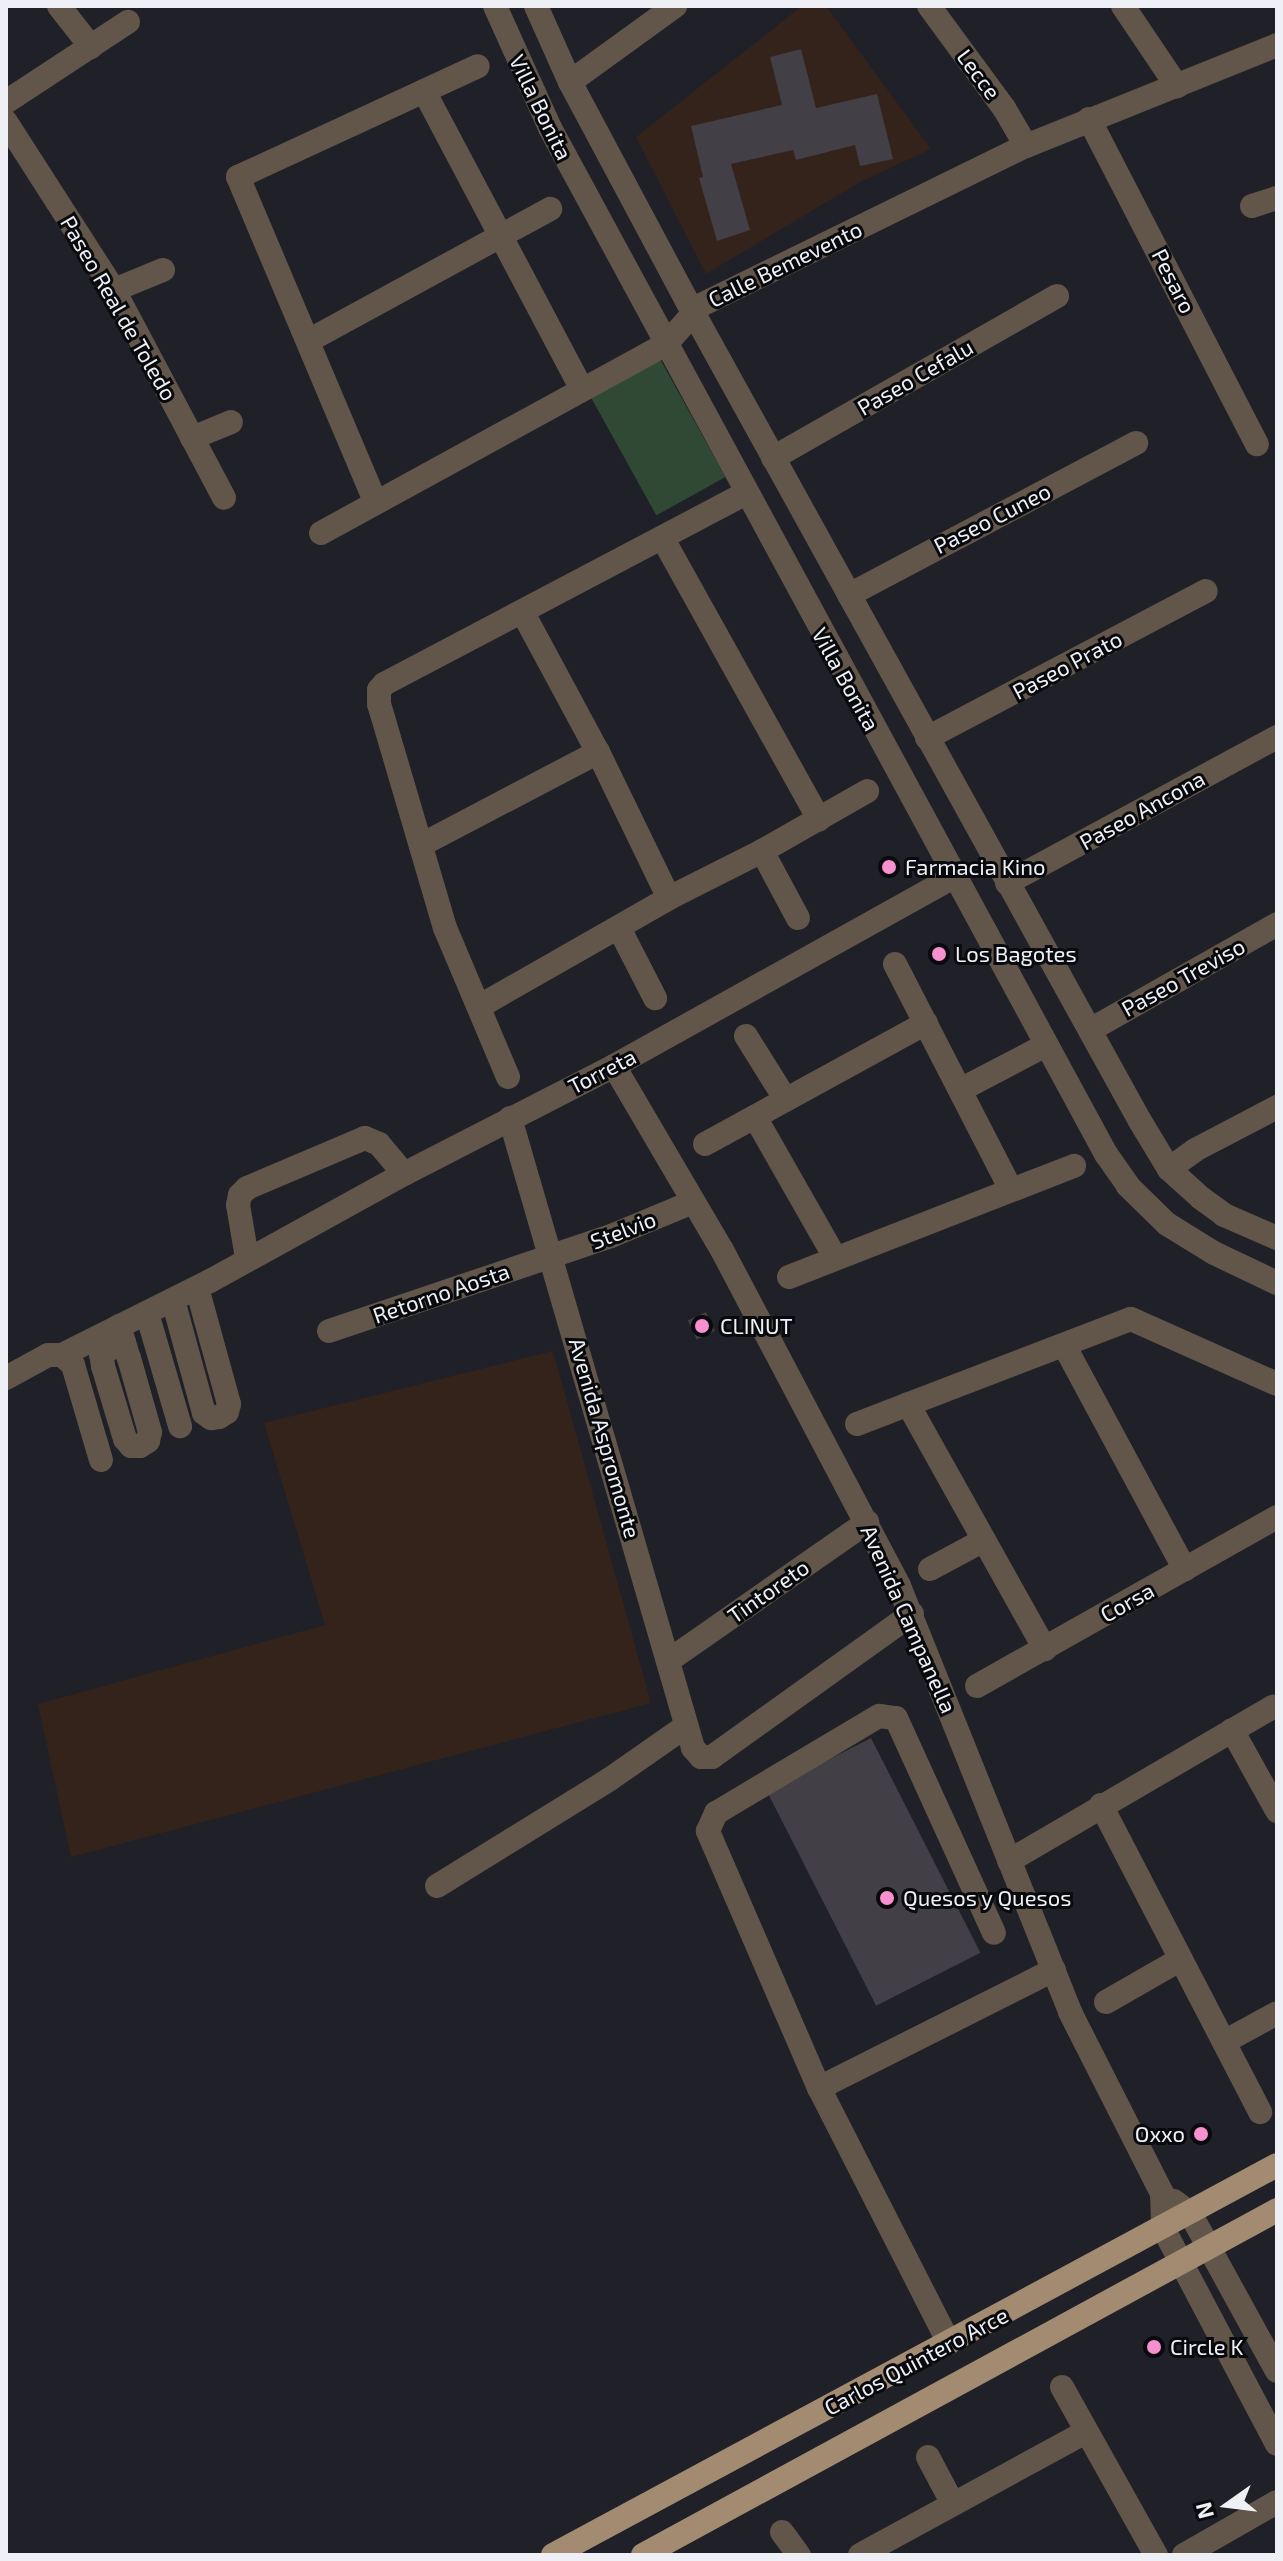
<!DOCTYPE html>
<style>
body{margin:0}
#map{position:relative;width:1283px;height:2561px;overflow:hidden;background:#1f2028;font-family:"Exo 2",sans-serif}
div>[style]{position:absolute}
.education>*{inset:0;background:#34231b}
.green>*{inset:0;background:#304935;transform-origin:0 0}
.building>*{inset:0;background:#423f47;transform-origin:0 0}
.minor>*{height:24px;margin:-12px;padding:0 12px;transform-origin:12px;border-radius:12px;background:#615649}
.major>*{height:24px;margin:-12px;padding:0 12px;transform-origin:12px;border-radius:12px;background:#a28b71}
.dots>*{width:22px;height:22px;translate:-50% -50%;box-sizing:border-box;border:4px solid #090a0d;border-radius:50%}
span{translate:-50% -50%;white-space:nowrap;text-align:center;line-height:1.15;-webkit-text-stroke:6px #090a0d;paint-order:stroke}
.street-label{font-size:22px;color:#eff0f5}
.poi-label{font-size:22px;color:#eff0f5}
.left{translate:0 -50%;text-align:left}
.right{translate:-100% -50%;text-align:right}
.frame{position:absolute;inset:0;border:8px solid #eff0f5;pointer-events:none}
.north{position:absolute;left:1187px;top:2465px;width:80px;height:80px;-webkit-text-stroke:6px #090a0d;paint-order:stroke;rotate:256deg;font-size:22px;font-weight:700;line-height:32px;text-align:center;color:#eff0f5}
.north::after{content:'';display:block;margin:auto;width:28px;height:36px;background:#eff0f5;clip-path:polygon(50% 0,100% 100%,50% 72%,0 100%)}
</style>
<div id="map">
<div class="education">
<i style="clip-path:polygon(802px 6px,826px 6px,931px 149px,862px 181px,706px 274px,636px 137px)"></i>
<i style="clip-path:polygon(553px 1351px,651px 1703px,71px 1857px,38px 1704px,325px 1625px,264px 1423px)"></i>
</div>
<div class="green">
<i style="left:660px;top:359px;width:135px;height:79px;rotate:61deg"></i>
</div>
<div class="building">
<i style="clip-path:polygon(801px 49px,816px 108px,877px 94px,893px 159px,860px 166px,855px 145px,796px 160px,793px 150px,731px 164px,750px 230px,717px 241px,699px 178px,703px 177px,691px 126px,782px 105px,770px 57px)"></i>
<i style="left:706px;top:1312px;width:21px;height:20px;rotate:65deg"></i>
<i style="left:871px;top:1738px;width:241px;height:117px;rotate:63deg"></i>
</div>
<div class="minor">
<i style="left:59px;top:6px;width:52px;rotate:52deg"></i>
<i style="left:495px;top:6px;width:134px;rotate:65.7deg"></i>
<i style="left:550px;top:128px;width:1167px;rotate:61.55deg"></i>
<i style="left:1106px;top:1154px;width:39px;rotate:55deg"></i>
<i style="left:1128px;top:1186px;width:54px;rotate:44.3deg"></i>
<i style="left:1167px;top:1224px;width:55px;rotate:31.7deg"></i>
<i style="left:1214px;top:1253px;width:70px;rotate:25.5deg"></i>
<i style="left:536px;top:6px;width:83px;rotate:65.9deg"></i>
<i style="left:570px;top:82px;width:261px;rotate:61.9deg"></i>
<i style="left:693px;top:312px;width:924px;rotate:61.08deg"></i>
<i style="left:1140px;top:1121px;width:56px;rotate:58.9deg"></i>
<i style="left:1169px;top:1169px;width:43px;rotate:42.2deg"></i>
<i style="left:1201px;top:1198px;width:29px;rotate:36deg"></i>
<i style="left:1224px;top:1215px;width:58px;rotate:23.5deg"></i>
<i style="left:929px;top:6px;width:127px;rotate:53.7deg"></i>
<i style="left:1004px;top:108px;width:44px;rotate:59.9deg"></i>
<i style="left:1123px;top:6px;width:97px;rotate:56deg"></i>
<i style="left:570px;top:82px;width:130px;rotate:-35.9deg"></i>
<i style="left:424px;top:91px;width:337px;rotate:62.1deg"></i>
<i style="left:6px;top:102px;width:146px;rotate:-33.3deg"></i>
<i style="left:1089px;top:119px;width:366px;rotate:62.7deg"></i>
<i style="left:6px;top:122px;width:200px;rotate:57.3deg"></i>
<i style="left:114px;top:290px;width:235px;rotate:62.1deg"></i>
<i style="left:1252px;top:206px;width:26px;rotate:-18deg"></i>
<i style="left:114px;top:290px;width:53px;rotate:-22.2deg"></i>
<i style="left:308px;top:341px;width:276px;rotate:-28.6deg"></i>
<i style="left:192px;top:438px;width:42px;rotate:-22.3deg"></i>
<i style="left:773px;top:458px;width:327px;rotate:-29.7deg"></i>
<i style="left:375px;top:501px;width:352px;rotate:-112.9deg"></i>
<i style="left:238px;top:177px;width:264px;rotate:-24.8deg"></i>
<i style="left:321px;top:533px;width:393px;rotate:-28.7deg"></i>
<i style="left:666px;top:344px;width:52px;rotate:-48.1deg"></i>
<i style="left:701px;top:305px;width:362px;rotate:-26.1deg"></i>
<i style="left:1026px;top:146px;width:271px;rotate:-21.9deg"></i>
<i style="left:663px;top:539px;width:321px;rotate:60.9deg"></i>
<i style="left:849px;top:595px;width:325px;rotate:-27.9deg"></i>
<i style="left:523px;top:613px;width:158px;rotate:61.7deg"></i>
<i style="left:598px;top:752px;width:162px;rotate:64.1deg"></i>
<i style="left:927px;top:738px;width:315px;rotate:-27.8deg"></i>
<i style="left:421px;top:845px;width:200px;rotate:-27.7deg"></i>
<i style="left:762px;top:851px;width:76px;rotate:61.8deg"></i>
<i style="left:1007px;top:883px;width:307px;rotate:-28.4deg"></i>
<i style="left:619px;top:928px;width:79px;rotate:62.8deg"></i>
<i style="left:895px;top:964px;width:252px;rotate:62.8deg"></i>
<i style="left:480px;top:1006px;width:218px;rotate:-29.7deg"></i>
<i style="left:669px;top:898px;width:104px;rotate:-26.8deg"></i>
<i style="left:762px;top:851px;width:121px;rotate:-29.7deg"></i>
<i style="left:1090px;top:1030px;width:215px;rotate:-29.5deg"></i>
<i style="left:746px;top:1036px;width:75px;rotate:58deg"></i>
<i style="left:614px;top:1066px;width:213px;rotate:59.6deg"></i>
<i style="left:722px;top:1250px;width:380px;rotate:62.2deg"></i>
<i style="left:899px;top:1586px;width:459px;rotate:68.1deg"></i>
<i style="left:1070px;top:2012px;width:203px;rotate:63.1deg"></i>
<i style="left:1162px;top:2193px;width:35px;rotate:88deg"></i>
<i style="left:1163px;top:2228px;width:244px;rotate:62.2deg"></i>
<i style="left:508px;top:1077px;width:162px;rotate:-112.9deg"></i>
<i style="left:445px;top:928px;width:234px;rotate:-106.4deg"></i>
<i style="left:379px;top:704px;width:14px;rotate:-90deg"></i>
<i style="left:379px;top:690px;width:8px;rotate:-50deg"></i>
<i style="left:384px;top:684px;width:408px;rotate:-27.8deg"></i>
<i style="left:962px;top:1089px;width:95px;rotate:-27.6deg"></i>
<i style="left:755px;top:1117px;width:163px;rotate:60.3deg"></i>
<i style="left:510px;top:1118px;width:656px;rotate:73.8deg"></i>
<i style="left:693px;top:1748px;width:12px;rotate:48deg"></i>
<i style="left:701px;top:1757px;width:11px"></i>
<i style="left:712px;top:1757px;width:246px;rotate:-35.6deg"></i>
<i style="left:705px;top:1144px;width:252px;rotate:-28.7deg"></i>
<i style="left:1169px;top:1169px;width:32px;rotate:-36deg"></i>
<i style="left:1195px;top:1150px;width:93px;rotate:-27.7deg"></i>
<i style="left:247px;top:1258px;width:54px;rotate:-99.6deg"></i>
<i style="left:238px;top:1205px;width:10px;rotate:-79deg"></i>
<i style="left:240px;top:1195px;width:10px;rotate:-45deg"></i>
<i style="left:247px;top:1188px;width:128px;rotate:-23deg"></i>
<i style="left:365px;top:1138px;width:15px;rotate:23deg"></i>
<i style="left:379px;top:1144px;width:39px;rotate:50deg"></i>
<i style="left:789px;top:1277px;width:306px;rotate:-21.3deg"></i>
<i style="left:173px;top:1300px;width:117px;rotate:74.7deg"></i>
<i style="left:204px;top:1413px;width:9px;rotate:36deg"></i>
<i style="left:211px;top:1418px;width:8px;rotate:-7deg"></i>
<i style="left:219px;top:1417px;width:9px;rotate:-32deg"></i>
<i style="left:227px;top:1412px;width:8px;rotate:-76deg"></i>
<i style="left:229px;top:1404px;width:120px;rotate:-105.4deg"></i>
<i style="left:147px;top:1313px;width:118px;rotate:73.7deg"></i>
<i style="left:119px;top:1326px;width:34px;rotate:73deg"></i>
<i style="left:129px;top:1358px;width:77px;rotate:74.2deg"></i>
<i style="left:150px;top:1432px;width:9px;rotate:103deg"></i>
<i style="left:148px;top:1441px;width:9px;rotate:148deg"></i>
<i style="left:140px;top:1446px;width:9px;rotate:180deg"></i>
<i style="left:131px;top:1446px;width:9px;rotate:-131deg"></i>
<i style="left:125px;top:1439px;width:76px;rotate:-106.8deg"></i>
<i style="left:103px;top:1366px;width:12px;rotate:-99deg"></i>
<i style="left:101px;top:1354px;width:26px;rotate:-29deg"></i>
<i style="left:329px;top:1331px;width:298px;rotate:-18.6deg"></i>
<i style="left:611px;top:1236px;width:89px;rotate:-22.5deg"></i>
<i style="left:1064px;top:1345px;width:255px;rotate:61.7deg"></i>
<i style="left:62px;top:1355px;width:165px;rotate:-26.6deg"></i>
<i style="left:210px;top:1281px;width:222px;rotate:-28.9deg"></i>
<i style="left:404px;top:1174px;width:236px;rotate:-27.2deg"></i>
<i style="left:614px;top:1066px;width:389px;rotate:-29.1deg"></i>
<i style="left:6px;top:1378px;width:48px;rotate:-28.7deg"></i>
<i style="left:48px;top:1355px;width:14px"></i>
<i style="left:62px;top:1355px;width:15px;rotate:42deg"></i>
<i style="left:73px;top:1365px;width:99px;rotate:73.6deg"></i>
<i style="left:908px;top:1404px;width:281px;rotate:60.8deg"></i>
<i style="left:857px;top:1424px;width:293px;rotate:-21deg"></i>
<i style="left:1131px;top:1319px;width:160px;rotate:24deg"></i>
<i style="left:930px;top:1569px;width:61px;rotate:-28.2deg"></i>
<i style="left:668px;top:1661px;width:243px;rotate:-34.9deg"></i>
<i style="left:977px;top:1686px;width:344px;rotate:-29.4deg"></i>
<i style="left:1232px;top:1730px;width:93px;rotate:60.9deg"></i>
<i style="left:1101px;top:1805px;width:346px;rotate:62.6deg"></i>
<i style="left:1009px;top:1861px;width:306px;rotate:-30.3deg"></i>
<i style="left:437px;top:1886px;width:203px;rotate:-31.7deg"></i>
<i style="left:610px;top:1779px;width:93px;rotate:-34.9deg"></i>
<i style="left:1106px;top:2002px;width:86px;rotate:-29.8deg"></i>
<i style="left:1224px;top:2042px;width:60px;rotate:-28.7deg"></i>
<i style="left:819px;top:2088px;width:263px;rotate:-26.7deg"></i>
<i style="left:1174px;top:2201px;width:20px;rotate:37deg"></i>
<i style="left:1190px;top:2213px;width:180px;rotate:61.2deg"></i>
<i style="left:949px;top:2343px;width:286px;rotate:-117deg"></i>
<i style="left:819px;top:2088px;width:280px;rotate:-113.4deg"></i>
<i style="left:708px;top:1831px;width:20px;rotate:-66deg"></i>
<i style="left:716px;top:1813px;width:190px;rotate:-30.8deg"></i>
<i style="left:879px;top:1716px;width:17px;rotate:7deg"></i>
<i style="left:896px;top:1718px;width:236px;rotate:65.5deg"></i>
<i style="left:1062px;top:2387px;width:193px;rotate:60.8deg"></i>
<i style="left:928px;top:2457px;width:53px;rotate:62deg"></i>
<i style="left:782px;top:2532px;width:29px;rotate:54deg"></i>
<i style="left:860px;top:2555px;width:257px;rotate:-28.6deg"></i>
<i style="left:1184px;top:2555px;width:107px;rotate:-29.7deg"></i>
</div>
<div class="major">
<i style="left:553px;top:2555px;width:822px;rotate:-28.31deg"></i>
<i style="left:643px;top:2555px;width:722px;rotate:-28.55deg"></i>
</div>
<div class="dots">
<i style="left:889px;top:867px;background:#f690cf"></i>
<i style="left:939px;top:954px;background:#f690cf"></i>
<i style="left:702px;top:1326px;background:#f690cf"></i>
<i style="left:887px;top:1898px;background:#f690cf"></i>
<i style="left:1201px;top:2134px;background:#f690cf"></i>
<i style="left:1154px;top:2347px;background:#f690cf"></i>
</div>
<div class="street-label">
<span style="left:979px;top:74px;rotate:53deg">Lecce</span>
<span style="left:541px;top:107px;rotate:64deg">Villa Bonita</span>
<span style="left:785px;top:264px;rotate:-26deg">Calle Bemevento</span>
<span style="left:1174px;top:281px;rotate:63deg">Pesaro</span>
<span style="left:119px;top:308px;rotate:60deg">Paseo Real de Toledo</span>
<span style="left:915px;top:377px;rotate:-30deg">Paseo Cefalu</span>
<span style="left:992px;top:518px;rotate:-27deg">Paseo Cuneo</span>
<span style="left:1067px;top:665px;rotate:-28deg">Paseo Prato</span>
<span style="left:846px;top:679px;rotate:61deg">Villa Bonita</span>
<span style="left:1142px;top:810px;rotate:-29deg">Paseo Ancona</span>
<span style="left:1183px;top:977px;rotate:-29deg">Paseo Treviso</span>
<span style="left:602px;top:1071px;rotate:-27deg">Torreta</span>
<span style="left:623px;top:1230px;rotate:-21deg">Stelvio</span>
<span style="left:441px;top:1293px;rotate:-19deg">Retorno Aosta</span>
<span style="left:605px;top:1438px;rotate:74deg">Avenida Aspromonte</span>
<span style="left:768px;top:1591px;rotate:-35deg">Tintoreto</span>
<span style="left:1127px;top:1602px;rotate:-29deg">Corsa</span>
<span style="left:909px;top:1619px;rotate:66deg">Avenida Campanella</span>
<span style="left:916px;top:2361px;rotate:-28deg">Carlos Quintero Arce</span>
</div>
<div class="poi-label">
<span class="left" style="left:905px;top:867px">Farmacia Kino</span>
<span class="left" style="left:955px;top:954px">Los Bagotes</span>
<span class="left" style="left:720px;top:1326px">CLINUT</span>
<span class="left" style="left:903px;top:1898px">Quesos y Quesos</span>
<span class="right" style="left:1185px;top:2134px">Oxxo</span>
<span class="left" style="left:1170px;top:2347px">Circle K</span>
</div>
<div class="frame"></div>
<div class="north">N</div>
</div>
